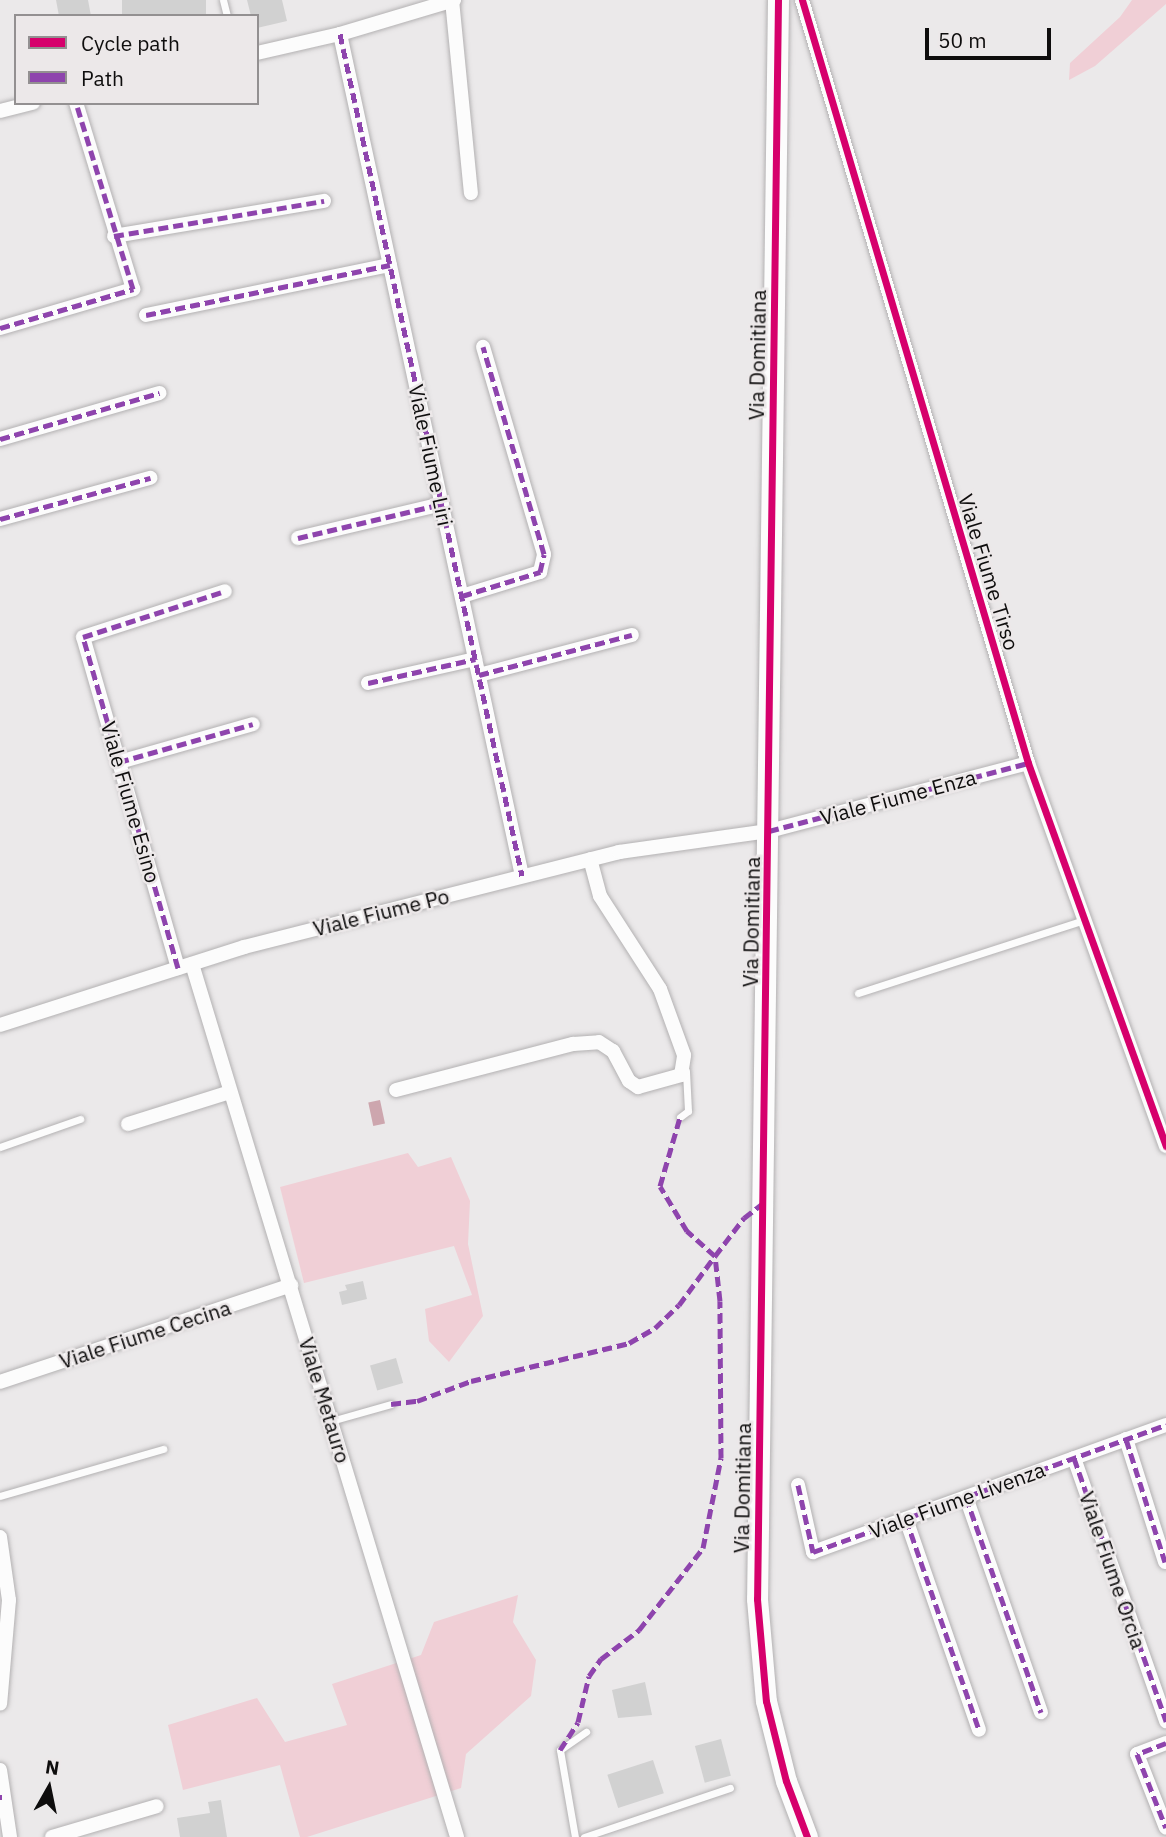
<!DOCTYPE html>
<style>
body{margin:0}
#map{position:relative;width:1166px;height:1837px;overflow:hidden;background:#ebe9ea;font-family:"IBM Plex Sans",sans-serif}
div>[style]{position:absolute}
.green>*{inset:0;background:#f0cfd6}
.water>*{inset:0;background:#cda6ae;transform-origin:0 0}
.building>*{inset:0;background:#d1d1d1;transform-origin:0 0}
.roads{filter:drop-shadow(0 0 2px #b3b1b2) drop-shadow(0 0 2px #b3b1b2)}
.lane>*{height:7px;margin:-3.5px;padding:0 3.5px;transform-origin:3.5px;border-radius:3.5px;background:#fcfcfc}
.street>*{height:14px;margin:-7px;padding:0 7px;transform-origin:7px;border-radius:7px;background:#fcfcfc}
.secondary>*{height:21px;margin:-10.5px;padding:0 10.5px;transform-origin:10.5px;border-radius:10.5px;background:#fcfcfc}
.quiet>*{height:5px;margin-top:-2.5px;transform-origin:0;background:repeating-linear-gradient(90deg,#8e44ad 0 10px,transparent 0 15px)}
.cycleway>*{height:7px;margin:-3.5px;padding:0 3.5px;transform-origin:3.5px;border-radius:3.5px;background:#d6006c}
span{translate:-50% -50%;white-space:nowrap;text-align:center;line-height:1.15;-webkit-text-stroke:5px #ece8e9;paint-order:stroke}
.street-label{font-size:21px;color:#0e0d0d}
.legend{position:absolute;left:14px;top:14px;width:245px;height:91px;box-sizing:border-box;background:#ece8e9;border:2px solid #939091;margin:0;padding:9px 12px;list-style:none;font-size:21px;color:#0e0d0d}
.legend li{display:flex;align-items:center;gap:14px;height:35px}
.legend b{width:35px;border:2px solid #939091}
.north{position:absolute;left:14px;top:1753px;width:70px;height:70px;-webkit-text-stroke:5px #ece8e9;paint-order:stroke;rotate:9deg;font-size:19px;font-weight:700;line-height:28px;text-align:center;color:#0e0d0d}
.north::after{content:'';display:block;margin:auto;width:24px;height:32px;background:#0e0d0d;clip-path:polygon(50% 0,100% 100%,50% 72%,0 100%)}
.scale{position:absolute;left:925px;top:28px;width:126px;height:32px;box-sizing:border-box;border:4px solid #0e0d0d;border-top:0;padding-left:9px;font-size:21px;line-height:24px;white-space:nowrap;color:#0e0d0d;-webkit-text-stroke:5px #ece8e9;paint-order:stroke}
</style>
<div id="map">
<div class="green">
<i style="clip-path:polygon(1132px 0,1166px 0,1166px 4px,1095px 66px,1069px 80px,1070px 63px,1120px 17px)"></i>
<i style="clip-path:polygon(408px 1153px,418px 1167px,451px 1157px,470px 1201px,468px 1244px,483px 1316px,449px 1362px,429px 1341px,425px 1309px,472px 1295px,454px 1246px,304px 1283px,280px 1187px)"></i>
<i style="clip-path:polygon(518px 1595px,513px 1622px,536px 1660px,531px 1696px,466px 1754px,461px 1788px,307px 1837px,300px 1837px,280px 1765px,183px 1790px,168px 1725px,257px 1698px,285px 1742px,347px 1725px,332px 1684px,421px 1655px,434px 1622px)"></i>
</div>
<div class="water">
<i style="left:380px;top:1100px;width:24px;height:12px;rotate:78deg"></i>
</div>
<div class="building">
<i style="clip-path:polygon(56px 0,88px 0,91px 16px,59px 16px)"></i>
<i style="left:122px;top:0;width:84px;height:16px"></i>
<i style="clip-path:polygon(247px 0,282px 0,287px 21px,257px 28px,257px 16px,251px 16px)"></i>
<i style="clip-path:polygon(363px 1281px,367px 1299px,342px 1305px,339px 1292px,347px 1290px,345px 1285px)"></i>
<i style="left:396px;top:1358px;width:26px;height:27px;rotate:74deg"></i>
<i style="clip-path:polygon(645px 1682px,652px 1715px,618px 1718px,612px 1690px)"></i>
<i style="left:721px;top:1739px;width:38px;height:27px;rotate:75deg"></i>
<i style="left:653px;top:1760px;width:35px;height:48px;rotate:72deg"></i>
<i style="clip-path:polygon(221px 1800px,227px 1837px,180px 1837px,177px 1818px,210px 1813px,208px 1802px)"></i>
</div>
<div class="roads">
<div class="lane">
<i style="left:223px;top:0;width:16px;rotate:76deg"></i>
<i style="left:858px;top:993px;width:237px;rotate:-17.9deg"></i>
<i style="left:680px;top:1117px;width:10px;rotate:-37deg"></i>
<i style="left:688px;top:1111px;width:40px;rotate:-92.9deg"></i>
<i style="left:0;top:1147px;width:85px;rotate:-19.3deg"></i>
<i style="left:331px;top:1421px;width:62px;rotate:-15.8deg"></i>
<i style="left:0;top:1496px;width:170px;rotate:-16.1deg"></i>
<i style="left:575px;top:1837px;width:88px;rotate:-99.8deg"></i>
<i style="left:560px;top:1750px;width:32px;rotate:-35deg"></i>
<i style="left:584px;top:1837px;width:154px;rotate:-18.6deg"></i>
</div>
<div class="street">
<i style="left:452px;top:0;width:194px;rotate:84.4deg"></i>
<i style="left:802px;top:0;width:796px;rotate:73.5deg"></i>
<i style="left:1028px;top:763px;width:407px;rotate:70.2deg"></i>
<i style="left:340px;top:34px;width:861px;rotate:77.8deg"></i>
<i style="left:257px;top:53px;width:85px;rotate:-12.9deg"></i>
<i style="left:340px;top:34px;width:119px;rotate:-16.6deg"></i>
<i style="left:0;top:111px;width:34px;rotate:-14deg"></i>
<i style="left:114px;top:236px;width:213px;rotate:-9.5deg"></i>
<i style="left:146px;top:315px;width:249px;rotate:-11.6deg"></i>
<i style="left:0;top:328px;width:139px;rotate:-16.3deg"></i>
<i style="left:133px;top:289px;width:195px;rotate:-107deg"></i>
<i style="left:0;top:439px;width:166px;rotate:-16.1deg"></i>
<i style="left:0;top:519px;width:156px;rotate:-15.3deg"></i>
<i style="left:298px;top:538px;width:148px;rotate:-13.3deg"></i>
<i style="left:462px;top:596px;width:82px;rotate:-17.1deg"></i>
<i style="left:540px;top:572px;width:18px;rotate:-77deg"></i>
<i style="left:544px;top:554px;width:216px;rotate:-106.4deg"></i>
<i style="left:479px;top:675px;width:158px;rotate:-14.7deg"></i>
<i style="left:368px;top:683px;width:110px;rotate:-12.6deg"></i>
<i style="left:119px;top:762px;width:139px;rotate:-15.8deg"></i>
<i style="left:192px;top:964px;width:912px;rotate:73.11deg"></i>
<i style="left:178px;top:968px;width:344px;rotate:-106deg"></i>
<i style="left:83px;top:637px;width:149px;rotate:-17.9deg"></i>
<i style="left:0;top:1025px;width:256px;rotate:-17.7deg"></i>
<i style="left:244px;top:947px;width:387px;rotate:-14.2deg"></i>
<i style="left:619px;top:852px;width:151px;rotate:-8deg"></i>
<i style="left:769px;top:831px;width:268px;rotate:-14.7deg"></i>
<i style="left:396px;top:1090px;width:183px;rotate:-14.6deg"></i>
<i style="left:573px;top:1044px;width:26px;rotate:-4deg"></i>
<i style="left:599px;top:1042px;width:17px;rotate:33deg"></i>
<i style="left:613px;top:1051px;width:34px;rotate:62deg"></i>
<i style="left:629px;top:1081px;width:11px;rotate:34deg"></i>
<i style="left:638px;top:1087px;width:45px;rotate:-15.6deg"></i>
<i style="left:681px;top:1075px;width:20px;rotate:-81deg"></i>
<i style="left:684px;top:1055px;width:70px;rotate:-110deg"></i>
<i style="left:660px;top:989px;width:111px;rotate:-122.8deg"></i>
<i style="left:600px;top:896px;width:38px;rotate:-105deg"></i>
<i style="left:128px;top:1124px;width:107px;rotate:-17.4deg"></i>
<i style="left:0;top:1382px;width:307px;rotate:-18.4deg"></i>
<i style="left:1126px;top:1439px;width:129px;rotate:72.4deg"></i>
<i style="left:1074px;top:1458px;width:279px;rotate:70.7deg"></i>
<i style="left:798px;top:1485px;width:69px;rotate:77.4deg"></i>
<i style="left:813px;top:1552px;width:375px;rotate:-19.8deg"></i>
<i style="left:966px;top:1497px;width:228px;rotate:70.8deg"></i>
<i style="left:906px;top:1519px;width:223px;rotate:70.9deg"></i>
<i style="left:0;top:1537px;width:64px;rotate:81.9deg"></i>
<i style="left:9px;top:1600px;width:104px;rotate:94.9deg"></i>
<i style="left:1166px;top:1743px;width:31px;rotate:159deg"></i>
<i style="left:1137px;top:1754px;width:79px;rotate:68.6deg"></i>
<i style="left:0;top:1770px;width:68px;rotate:81.5deg"></i>
<i style="left:52px;top:1837px;width:109px;rotate:-16.4deg"></i>
</div>
<div class="secondary">
<i style="left:778px;top:0;width:1599px;rotate:90.75deg"></i>
<i style="left:757px;top:1599px;width:102px;rotate:85deg"></i>
<i style="left:766px;top:1701px;width:82px;rotate:76deg"></i>
<i style="left:786px;top:1781px;width:60px;rotate:69.4deg"></i>
</div>
</div>
<div class="quiet">
<i style="left:340px;top:34px;width:861px;rotate:77.8deg"></i>
<i style="left:114px;top:236px;width:213px;rotate:-9.5deg"></i>
<i style="left:146px;top:315px;width:249px;rotate:-11.6deg"></i>
<i style="left:0;top:328px;width:139px;rotate:-16.3deg"></i>
<i style="left:133px;top:289px;width:195px;rotate:-107deg"></i>
<i style="left:0;top:439px;width:166px;rotate:-16.1deg"></i>
<i style="left:0;top:519px;width:156px;rotate:-15.3deg"></i>
<i style="left:298px;top:538px;width:148px;rotate:-13.3deg"></i>
<i style="left:462px;top:596px;width:82px;rotate:-17.1deg"></i>
<i style="left:540px;top:572px;width:18px;rotate:-77deg"></i>
<i style="left:544px;top:554px;width:216px;rotate:-106.4deg"></i>
<i style="left:479px;top:675px;width:158px;rotate:-14.7deg"></i>
<i style="left:368px;top:683px;width:110px;rotate:-12.6deg"></i>
<i style="left:119px;top:762px;width:139px;rotate:-15.8deg"></i>
<i style="left:769px;top:831px;width:268px;rotate:-14.7deg"></i>
<i style="left:178px;top:968px;width:344px;rotate:-106deg"></i>
<i style="left:83px;top:637px;width:149px;rotate:-17.9deg"></i>
<i style="left:391px;top:1404px;width:26px;rotate:-7deg"></i>
<i style="left:417px;top:1401px;width:58px;rotate:-20.3deg"></i>
<i style="left:471px;top:1381px;width:163px;rotate:-13.5deg"></i>
<i style="left:629px;top:1343px;width:30px;rotate:-30deg"></i>
<i style="left:655px;top:1328px;width:33px;rotate:-44deg"></i>
<i style="left:679px;top:1305px;width:61px;rotate:-53.7deg"></i>
<i style="left:715px;top:1256px;width:38px;rotate:-138deg"></i>
<i style="left:687px;top:1231px;width:52px;rotate:-121deg"></i>
<i style="left:660px;top:1186px;width:72px;rotate:-73.8deg"></i>
<i style="left:1126px;top:1439px;width:129px;rotate:72.4deg"></i>
<i style="left:1074px;top:1458px;width:279px;rotate:70.7deg"></i>
<i style="left:798px;top:1485px;width:69px;rotate:77.4deg"></i>
<i style="left:813px;top:1552px;width:375px;rotate:-19.8deg"></i>
<i style="left:966px;top:1497px;width:228px;rotate:70.8deg"></i>
<i style="left:906px;top:1519px;width:223px;rotate:70.9deg"></i>
<i style="left:1166px;top:1743px;width:31px;rotate:159deg"></i>
<i style="left:1137px;top:1754px;width:79px;rotate:68.6deg"></i>
<i style="left:560px;top:1750px;width:33px;rotate:-57deg"></i>
<i style="left:578px;top:1722px;width:47px;rotate:-76.6deg"></i>
<i style="left:589px;top:1676px;width:21px;rotate:-55deg"></i>
<i style="left:601px;top:1659px;width:48px;rotate:-37.3deg"></i>
<i style="left:639px;top:1630px;width:104px;rotate:-52deg"></i>
<i style="left:703px;top:1548px;width:92px;rotate:-78.7deg"></i>
<i style="left:721px;top:1458px;width:157px;rotate:-90.4deg"></i>
<i style="left:720px;top:1301px;width:45px;rotate:-96.3deg"></i>
<i style="left:715px;top:1256px;width:48px;rotate:-52.7deg"></i>
<i style="left:744px;top:1218px;width:24px;rotate:-38deg"></i>
<i style="left:0;top:1797px;width:2px"></i>
</div>
<div class="cycleway">
<i style="left:778px;top:0;width:1599px;rotate:90.75deg"></i>
<i style="left:757px;top:1599px;width:102px;rotate:85deg"></i>
<i style="left:766px;top:1701px;width:82px;rotate:76deg"></i>
<i style="left:786px;top:1781px;width:60px;rotate:69.4deg"></i>
<i style="left:802px;top:0;width:796px;rotate:73.5deg"></i>
<i style="left:1028px;top:763px;width:407px;rotate:70.2deg"></i>
</div>
<div class="street-label">
<span style="left:757px;top:355px;rotate:-89deg">Via Domitiana</span>
<span style="left:431px;top:455px;rotate:78deg">Viale Fiume Liri</span>
<span style="left:989px;top:572px;rotate:73deg">Viale Fiume Tirso</span>
<span style="left:898px;top:797px;rotate:-15deg">Viale Fiume Enza</span>
<span style="left:131px;top:802px;rotate:74deg">Viale Fiume Esino</span>
<span style="left:381px;top:912px;rotate:-14deg">Viale Fiume Po</span>
<span style="left:751px;top:922px;rotate:-89deg">Via Domitiana</span>
<span style="left:145px;top:1334px;rotate:-18deg">Viale Fiume Cecina</span>
<span style="left:325px;top:1400px;rotate:73deg">Viale Metauro</span>
<span style="left:742px;top:1488px;rotate:-89deg">Via Domitiana</span>
<span style="left:957px;top:1500px;rotate:-20deg">Viale Fiume Livenza</span>
<span style="left:1113px;top:1570px;rotate:71deg">Viale Fiume Orcia</span>
</div>
<ul class="legend">
<li><b style="height:9px;background:#d6006c"></b>Cycle path</li>
<li><b style="height:9px;background:#8e44ad"></b>Path</li>
</ul>
<div class="north">N</div>
<div class="scale">50 m</div>
</div>
